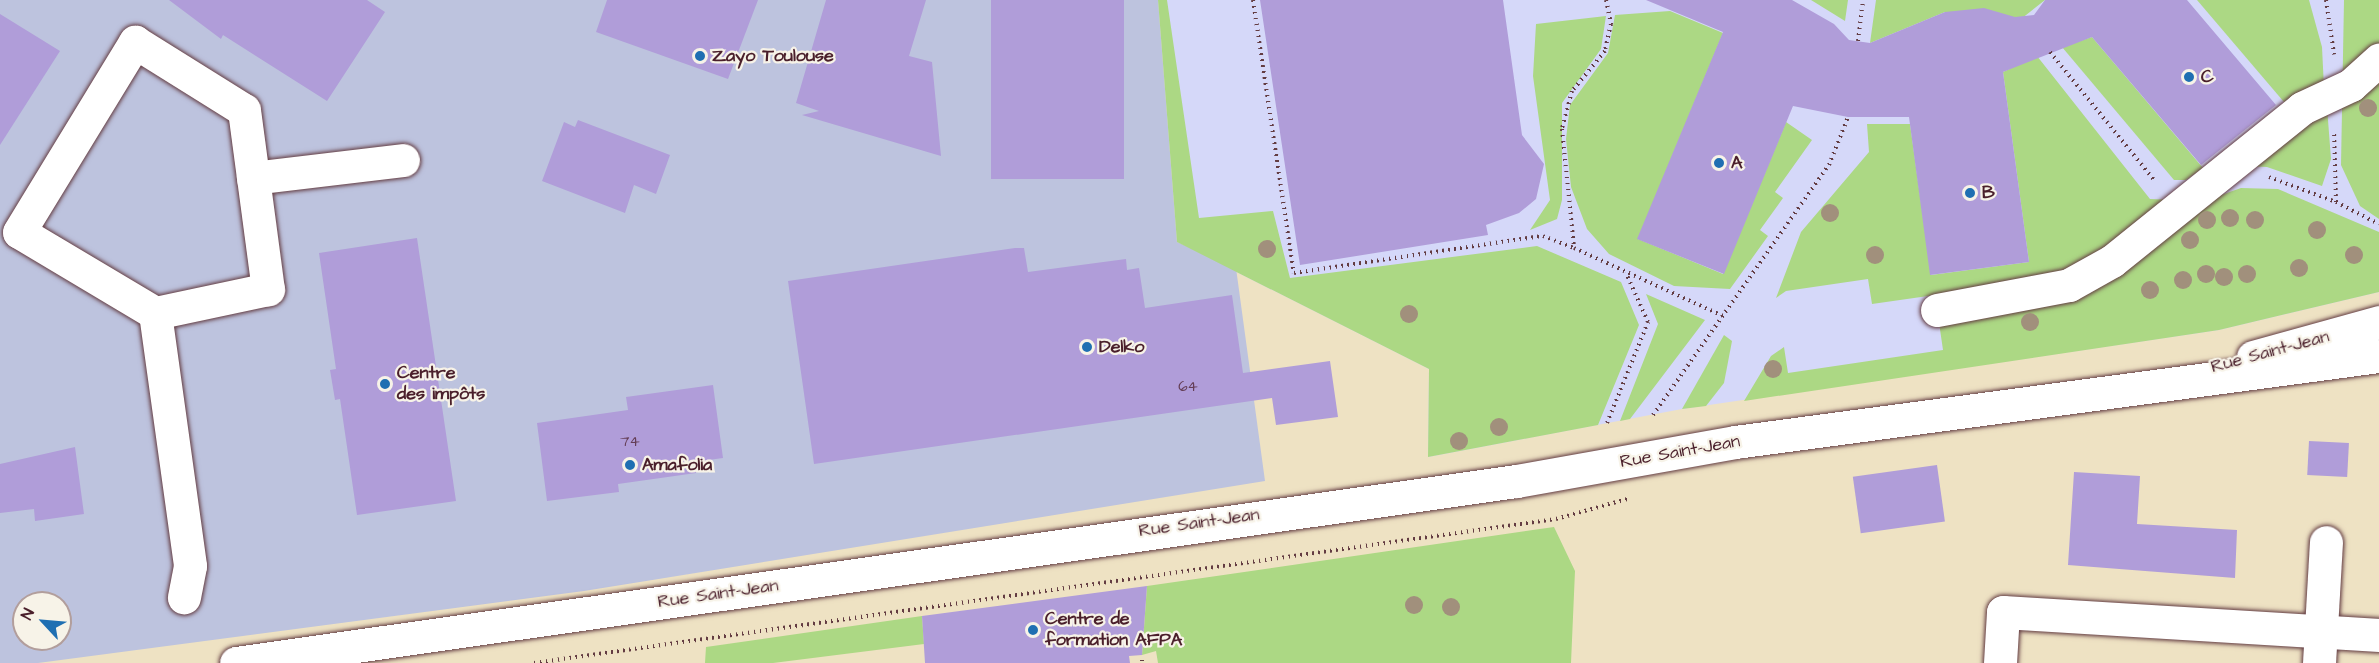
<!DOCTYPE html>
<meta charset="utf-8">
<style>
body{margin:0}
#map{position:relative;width:2379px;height:663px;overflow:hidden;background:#eee2c3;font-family:"Architects Daughter",sans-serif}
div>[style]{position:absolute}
.built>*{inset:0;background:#d5d8f9}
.industrial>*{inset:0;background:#bdc3de}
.green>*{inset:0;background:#acd884}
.building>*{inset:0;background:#b09dd9;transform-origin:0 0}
.path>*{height:4px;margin-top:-2px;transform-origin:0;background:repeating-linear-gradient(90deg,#633c42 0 1.5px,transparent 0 6px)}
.roads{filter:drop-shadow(0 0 2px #633c42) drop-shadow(0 0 2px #633c42)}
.minor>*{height:33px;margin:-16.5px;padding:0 16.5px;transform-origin:16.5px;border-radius:16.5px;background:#fff}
.trees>*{width:18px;height:18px;margin:-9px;border-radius:50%;background:#a1907c}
.dots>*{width:16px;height:16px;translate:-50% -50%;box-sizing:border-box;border:3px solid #f7f3e8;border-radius:50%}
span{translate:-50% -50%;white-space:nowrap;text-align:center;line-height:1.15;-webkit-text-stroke:4.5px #f7f3e8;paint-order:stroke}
.number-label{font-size:15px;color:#643e56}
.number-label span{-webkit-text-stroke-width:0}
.poi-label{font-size:18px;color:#4a1f2b;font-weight:700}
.left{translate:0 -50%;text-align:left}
.street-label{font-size:18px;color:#4a1f2b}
.north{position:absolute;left:12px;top:591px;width:60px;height:60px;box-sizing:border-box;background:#f7f3e8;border:2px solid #b29e9c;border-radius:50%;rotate:296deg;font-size:16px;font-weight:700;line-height:24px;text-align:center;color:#4a1f2b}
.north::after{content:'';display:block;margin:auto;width:21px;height:27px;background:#1f6fb2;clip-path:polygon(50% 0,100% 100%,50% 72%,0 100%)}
</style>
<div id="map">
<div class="built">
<i style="clip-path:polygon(1158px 0,2379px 0,2379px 292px,2219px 330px,1682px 409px,1428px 457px,1429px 369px,1177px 242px)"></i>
</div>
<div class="industrial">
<i style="clip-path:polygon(evenodd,0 0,1158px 0,1177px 242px,1236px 268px,1265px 481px,584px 591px,38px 663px,0 663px,0 0,24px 603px,60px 603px,60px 639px,24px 639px,24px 603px)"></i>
</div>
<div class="green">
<i style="clip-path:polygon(1158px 0,1167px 0,1199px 218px,1273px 211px,1290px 278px,1537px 246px,1621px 282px,1639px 325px,1598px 425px,1428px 457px,1429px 369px,1177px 242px)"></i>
<i style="clip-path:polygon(1811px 0,1848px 0,1845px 21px)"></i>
<i style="clip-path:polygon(1876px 0,2045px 0,2021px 19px,1945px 12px,1870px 43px)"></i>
<i style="clip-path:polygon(2197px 0,2309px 0,2322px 47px,2324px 88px,2289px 108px)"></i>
<i style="clip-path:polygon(2344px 0,2379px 0,2379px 219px,2360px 206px,2341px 165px)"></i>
<i style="clip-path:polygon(1670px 11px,1723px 33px,1638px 239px,1723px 274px,1786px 122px,1812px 140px,1775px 192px,1783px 198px,1760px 230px,1768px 236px,1730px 289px,1674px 286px,1609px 254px,1587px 229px,1571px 187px,1566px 139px,1570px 105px,1608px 53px,1615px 15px)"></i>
<i style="clip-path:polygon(1606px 16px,1601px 49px,1562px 103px,1562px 200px,1557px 219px,1530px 230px,1550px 200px,1533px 76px,1536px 24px)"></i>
<i style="clip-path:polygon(2092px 37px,2203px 168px,2186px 180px,2174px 180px,2062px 47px)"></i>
<i style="clip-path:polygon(2037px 56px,2150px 199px,2204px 201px,2241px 188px,2278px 189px,2379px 232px,2379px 292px,2219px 330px,1744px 401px,1771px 356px,1784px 347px,1788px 373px,1943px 350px,1935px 295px,1872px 304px,1868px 279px,1786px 291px,1776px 298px,1801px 232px,1869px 152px,1867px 124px,1910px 124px,1931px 275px,2029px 262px,2003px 72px)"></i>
<i style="clip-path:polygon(2327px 107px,2331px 159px,2322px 186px,2267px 167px,2246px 166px)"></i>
<i style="clip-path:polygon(1646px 294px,1705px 320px,1630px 419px,1620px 421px,1658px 324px)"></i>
<i style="clip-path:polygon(1724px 335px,1732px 341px,1724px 383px,1706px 406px,1682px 409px)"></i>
<i style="clip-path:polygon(1554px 527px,1575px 571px,1571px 663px,1158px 663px,1156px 651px,1142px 655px,1147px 586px)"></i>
<i style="clip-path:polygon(922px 616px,924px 644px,773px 663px,705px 663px,706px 647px)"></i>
</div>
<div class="building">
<i style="clip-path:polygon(169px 0,367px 0,385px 12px,327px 101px,223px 35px,221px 39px)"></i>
<i style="clip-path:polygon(607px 0,758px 0,728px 79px,596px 32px)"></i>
<i style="clip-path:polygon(826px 0,926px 0,909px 56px,932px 62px,941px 156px,802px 115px,819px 111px,796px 103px)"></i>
<i style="left:991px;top:0;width:133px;height:179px"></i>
<i style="clip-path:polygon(1260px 0,1503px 0,1522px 135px,1544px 164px,1536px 199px,1519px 213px,1486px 225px,1488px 235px,1300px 265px)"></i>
<i style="clip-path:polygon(1646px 0,1792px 0,1834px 24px,1849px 40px,1870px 43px,1945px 12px,1984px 8px,2015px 17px,2034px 15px,2045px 0,2187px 0,2276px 105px,2201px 165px,2092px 37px,2003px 72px,2029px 262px,1930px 275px,1909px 117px,1848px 117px,1793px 106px,1724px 274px,1637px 239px,1723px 32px)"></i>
<i style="clip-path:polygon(0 14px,60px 51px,0 145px)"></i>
<i style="clip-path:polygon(578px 120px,670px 155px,656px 194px,634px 185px,625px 213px,542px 181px,564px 122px,575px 127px)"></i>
<i style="clip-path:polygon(417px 238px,456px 501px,357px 515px,340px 399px,335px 400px,330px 370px,336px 369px,319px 253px)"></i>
<i style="clip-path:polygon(1015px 248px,1024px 248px,1028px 272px,1126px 259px,1127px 270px,1139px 268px,1145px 308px,1232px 295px,1243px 373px,1330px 361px,1338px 417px,1276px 425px,1272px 398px,814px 464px,788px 281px)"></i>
<i style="clip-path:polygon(713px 385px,723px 458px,694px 462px,696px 473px,618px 484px,619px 492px,547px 501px,537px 423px,628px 410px,626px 397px)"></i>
<i style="left:2309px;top:441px;width:40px;height:34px;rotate:3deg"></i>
<i style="clip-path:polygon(75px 447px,84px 514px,35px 521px,34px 509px,0 513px,0 464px)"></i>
<i style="left:1937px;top:465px;width:57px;height:85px;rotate:82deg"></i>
<i style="clip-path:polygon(2074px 472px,2140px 476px,2137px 524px,2237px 530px,2235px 578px,2068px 565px)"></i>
<i style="clip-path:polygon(1147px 586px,1142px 655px,1129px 656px,1130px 663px,925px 663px,922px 616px)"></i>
</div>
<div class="path">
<i style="left:1253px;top:0;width:276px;rotate:81.5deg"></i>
<i style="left:1294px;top:273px;width:252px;rotate:-8.5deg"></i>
<i style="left:1543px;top:236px;width:33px;rotate:21deg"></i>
<i style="left:1606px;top:0;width:25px;rotate:78deg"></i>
<i style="left:1611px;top:24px;width:28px;rotate:103deg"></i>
<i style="left:1605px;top:51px;width:52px;rotate:129.5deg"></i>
<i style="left:1572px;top:91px;width:39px;rotate:105deg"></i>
<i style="left:1562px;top:129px;width:120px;rotate:84.2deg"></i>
<i style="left:1574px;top:248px;width:164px;rotate:24.5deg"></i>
<i style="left:2326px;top:0;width:55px;rotate:81.6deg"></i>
<i style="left:1858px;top:41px;width:41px;rotate:-83deg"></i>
<i style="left:2050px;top:52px;width:166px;rotate:50.9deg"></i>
<i style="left:2269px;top:177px;width:72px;rotate:20.5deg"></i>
<i style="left:2336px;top:202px;width:71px;rotate:-91.6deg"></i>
<i style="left:2336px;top:202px;width:48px;rotate:27.1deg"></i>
<i style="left:1653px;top:415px;width:306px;rotate:-54.9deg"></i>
<i style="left:1829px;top:165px;width:52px;rotate:-68.4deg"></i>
<i style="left:1607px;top:423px;width:109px;rotate:-67.9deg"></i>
<i style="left:1648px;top:322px;width:54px;rotate:-114.2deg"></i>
<i style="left:1142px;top:660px;width:3px;rotate:90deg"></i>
<i style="left:534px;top:663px;width:1032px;rotate:-8.02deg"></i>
<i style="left:1556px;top:519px;width:74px;rotate:-15.7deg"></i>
</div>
<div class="roads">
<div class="minor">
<i style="left:253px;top:178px;width:151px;rotate:-6.8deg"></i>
<i style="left:1937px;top:310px;width:134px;rotate:-10.7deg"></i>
<i style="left:2069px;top:285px;width:49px;rotate:-29.2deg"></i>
<i style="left:2112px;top:261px;width:244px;rotate:-38.8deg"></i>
<i style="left:2302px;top:108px;width:54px;rotate:-25.1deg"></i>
<i style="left:2351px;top:85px;width:38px;rotate:-42deg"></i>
<i style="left:155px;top:313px;width:158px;rotate:-149.2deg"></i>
<i style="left:19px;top:232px;width:223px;rotate:-58.6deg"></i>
<i style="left:135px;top:42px;width:128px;rotate:32deg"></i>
<i style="left:244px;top:110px;width:181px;rotate:82.4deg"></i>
<i style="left:268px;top:289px;width:116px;rotate:168deg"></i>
<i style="left:155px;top:313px;width:255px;rotate:82.1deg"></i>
<i style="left:190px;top:566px;width:32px;rotate:101deg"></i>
<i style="left:2253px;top:357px;width:131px;rotate:-15.5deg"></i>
<i style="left:236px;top:663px;width:1293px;rotate:-8.09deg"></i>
<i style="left:1516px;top:481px;width:222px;rotate:-10.1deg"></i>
<i style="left:1735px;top:442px;width:650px;rotate:-7.61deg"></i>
<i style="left:2000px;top:663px;width:51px;rotate:-86.6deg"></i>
<i style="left:2003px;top:612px;width:377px;rotate:3.5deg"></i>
<i style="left:2319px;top:663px;width:121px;rotate:-86.7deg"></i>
</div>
</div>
<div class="trees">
<i style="left:2368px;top:108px"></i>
<i style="left:1830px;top:213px"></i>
<i style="left:2230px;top:218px"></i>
<i style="left:2207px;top:220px"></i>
<i style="left:2255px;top:220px"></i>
<i style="left:2317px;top:230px"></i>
<i style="left:2190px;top:240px"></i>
<i style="left:1267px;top:249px"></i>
<i style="left:1875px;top:255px"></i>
<i style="left:2354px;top:255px"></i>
<i style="left:2299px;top:268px"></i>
<i style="left:2206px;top:274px"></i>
<i style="left:2247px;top:274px"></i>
<i style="left:2224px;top:277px"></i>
<i style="left:2183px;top:280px"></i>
<i style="left:2150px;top:290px"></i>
<i style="left:1409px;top:314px"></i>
<i style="left:2030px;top:322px"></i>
<i style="left:1773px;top:369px"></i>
<i style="left:1499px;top:427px"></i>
<i style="left:1459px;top:441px"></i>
<i style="left:1414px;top:605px"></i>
<i style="left:1451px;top:607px"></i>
</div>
<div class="dots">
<i style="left:700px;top:56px;background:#1f6fb2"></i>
<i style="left:2189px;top:77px;background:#1f6fb2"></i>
<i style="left:1719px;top:163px;background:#1f6fb2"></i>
<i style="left:1970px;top:193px;background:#1f6fb2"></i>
<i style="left:1087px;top:347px;background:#1f6fb2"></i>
<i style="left:385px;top:384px;background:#1f6fb2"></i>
<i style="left:630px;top:465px;background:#1f6fb2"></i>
<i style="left:1033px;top:630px;background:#1f6fb2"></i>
</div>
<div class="number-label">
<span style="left:1188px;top:387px">64</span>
<span style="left:630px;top:442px">74</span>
</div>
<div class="poi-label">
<span class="left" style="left:712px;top:56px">Zayo Toulouse</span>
<span class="left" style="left:2201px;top:77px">C</span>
<span class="left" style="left:1731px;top:163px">A</span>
<span class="left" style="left:1982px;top:193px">B</span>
<span class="left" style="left:1099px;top:347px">Delko</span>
<span class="left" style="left:397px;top:384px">Centre<br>des impôts</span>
<span class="left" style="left:642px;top:465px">Amafolia</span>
<span class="left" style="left:1045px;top:630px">Centre de<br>formation AFPA</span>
</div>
<div class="street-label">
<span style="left:2270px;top:352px;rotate:-15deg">Rue Saint-Jean</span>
<span style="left:1680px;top:452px;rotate:-10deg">Rue Saint-Jean</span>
<span style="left:1199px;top:523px;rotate:-8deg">Rue Saint-Jean</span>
<span style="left:718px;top:594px;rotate:-8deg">Rue Saint-Jean</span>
</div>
<div class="north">N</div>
</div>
